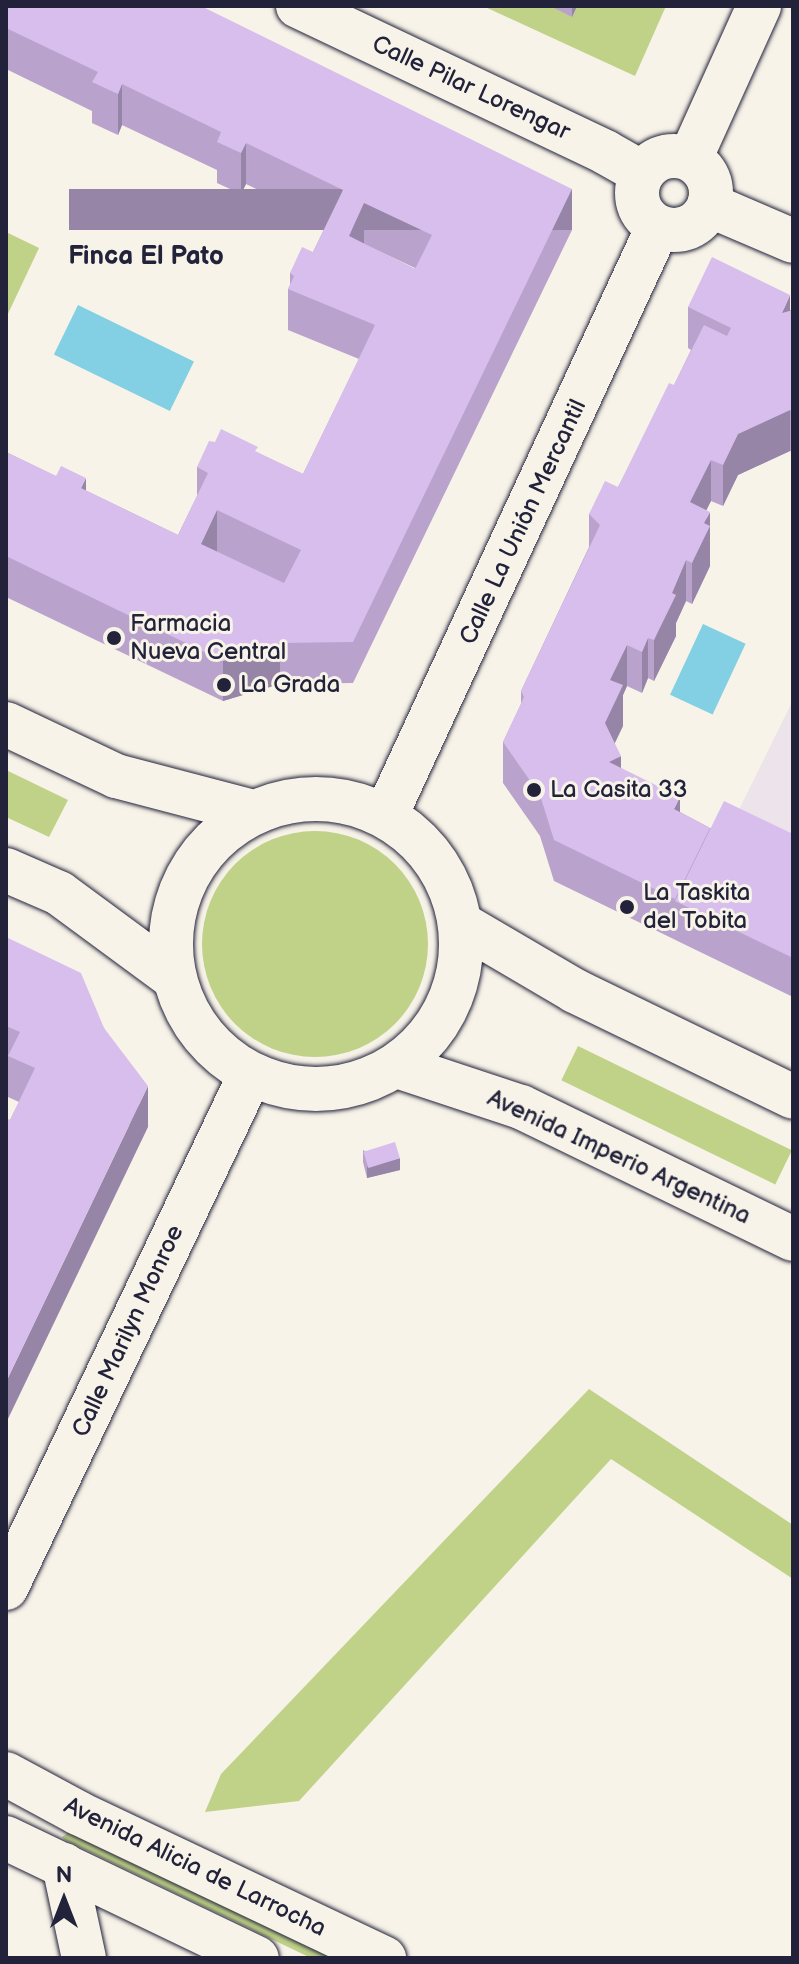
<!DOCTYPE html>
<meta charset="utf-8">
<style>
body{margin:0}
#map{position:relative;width:799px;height:1964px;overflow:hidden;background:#f7f3e8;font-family:"Balsamiq Sans",sans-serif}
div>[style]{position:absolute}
.built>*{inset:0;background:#ede3ea}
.green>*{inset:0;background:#bfd288;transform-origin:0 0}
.round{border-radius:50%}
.water>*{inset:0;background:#83cfe3;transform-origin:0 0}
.roads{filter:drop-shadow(0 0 2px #22223b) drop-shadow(0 0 2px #22223b)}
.street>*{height:44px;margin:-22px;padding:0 22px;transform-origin:22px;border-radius:22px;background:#f7f3e8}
.street>.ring{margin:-22px;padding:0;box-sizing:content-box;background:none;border:44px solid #f7f3e8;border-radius:50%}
.secondary>*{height:44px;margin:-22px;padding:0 22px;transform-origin:22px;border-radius:22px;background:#f7f3e8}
.secondary>.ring{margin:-22px;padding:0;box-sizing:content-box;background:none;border:44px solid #f7f3e8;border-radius:50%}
.wall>*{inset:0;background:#b9a3cc}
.shaded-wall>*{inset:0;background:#9685a6;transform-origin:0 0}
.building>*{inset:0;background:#d7beed;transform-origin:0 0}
.dots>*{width:22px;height:22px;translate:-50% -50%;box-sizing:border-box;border:4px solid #f7f3e8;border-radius:50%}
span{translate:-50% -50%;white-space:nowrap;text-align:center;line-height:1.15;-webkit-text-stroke:6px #f7f3e8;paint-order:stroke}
.street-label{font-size:24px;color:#22223b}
.poi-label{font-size:24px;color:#22223b}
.left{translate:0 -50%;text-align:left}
.neighbourhood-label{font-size:26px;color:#22223b;font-weight:700}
.frame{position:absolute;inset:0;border:8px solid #22223b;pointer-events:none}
.north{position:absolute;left:24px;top:1860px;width:80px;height:80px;-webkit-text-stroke:6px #f7f3e8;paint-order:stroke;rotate:0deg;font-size:22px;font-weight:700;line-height:32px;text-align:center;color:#22223b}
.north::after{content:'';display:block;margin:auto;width:28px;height:36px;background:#22223b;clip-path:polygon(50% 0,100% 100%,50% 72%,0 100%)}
</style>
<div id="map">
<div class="built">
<i style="clip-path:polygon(793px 700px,793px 997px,675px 940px)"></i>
</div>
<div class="green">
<i style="clip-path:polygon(483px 6px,666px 6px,635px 76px)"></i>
<i style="clip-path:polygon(6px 232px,39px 248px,6px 318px)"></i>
<i style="clip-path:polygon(6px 770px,68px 800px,49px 837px,6px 817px)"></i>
<i class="round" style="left:202px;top:831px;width:226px;height:226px"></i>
<i style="left:578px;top:1046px;width:238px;height:38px;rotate:26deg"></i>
<i style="clip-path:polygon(589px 1389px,793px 1525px,793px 1579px,611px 1459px,299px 1801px,205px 1812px,221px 1774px)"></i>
<i style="clip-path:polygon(69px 1832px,332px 1958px,311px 1958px,65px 1840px,62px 1837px)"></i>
</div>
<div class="water">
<i style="left:78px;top:305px;width:129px;height:55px;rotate:26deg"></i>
<i style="left:703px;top:624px;width:47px;height:78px;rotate:25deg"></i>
</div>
<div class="roads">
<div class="street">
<i style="left:298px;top:6px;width:340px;rotate:25.4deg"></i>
<i style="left:605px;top:152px;width:43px;rotate:29.6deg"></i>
<i class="ring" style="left:637px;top:156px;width:30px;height:30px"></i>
<i style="left:709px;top:205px;width:91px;rotate:23.2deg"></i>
<i style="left:6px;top:1588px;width:568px;rotate:-64.56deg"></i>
<i style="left:6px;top:1774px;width:82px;rotate:28.4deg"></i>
<i style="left:78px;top:1813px;width:339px;rotate:25.4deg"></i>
<i style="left:6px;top:1838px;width:278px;rotate:25.6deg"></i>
<i style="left:64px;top:1865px;width:95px;rotate:77.9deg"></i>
</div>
<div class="secondary">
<i style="left:690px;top:159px;width:168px;rotate:-65.7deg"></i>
<i style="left:6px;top:724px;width:122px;rotate:25.3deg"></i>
<i style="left:116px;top:776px;width:142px;rotate:14.7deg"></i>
<i class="ring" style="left:171px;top:799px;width:246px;height:246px"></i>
<i style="left:386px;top:815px;width:648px;rotate:-65.18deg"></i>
<i style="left:6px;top:870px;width:58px;rotate:23.5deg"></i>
<i style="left:59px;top:893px;width:142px;rotate:36.4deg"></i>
<i style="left:461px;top:924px;width:132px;rotate:30.4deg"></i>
<i style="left:575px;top:991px;width:242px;rotate:25.9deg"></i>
<i style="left:397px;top:1066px;width:131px;rotate:18.3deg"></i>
<i style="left:521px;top:1107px;width:302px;rotate:25.9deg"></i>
</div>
</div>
<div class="wall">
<i style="clip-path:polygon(evenodd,6px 6px,572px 230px,353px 683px,280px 684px,223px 701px,6px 597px,6px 452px,178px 535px,197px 496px,197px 467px,258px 453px,303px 474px,359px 359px,288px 330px,288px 289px,290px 285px,290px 273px,313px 252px,327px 223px,246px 184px,241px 194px,217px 183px,217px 170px,122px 125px,118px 135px,92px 123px,92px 111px,6px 69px,6px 6px,364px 244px,415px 268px,415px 269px,364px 244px)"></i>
<i style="clip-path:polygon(550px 6px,577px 6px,572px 17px)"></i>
<i style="clip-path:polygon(688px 307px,793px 310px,793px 452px,790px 451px,738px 475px,723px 506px,711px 501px,706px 510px,710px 566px,692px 604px,686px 601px,676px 623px,676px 636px,654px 681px,648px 678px,642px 693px,627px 686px,623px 695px,623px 726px,614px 743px,621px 768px,680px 812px,710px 828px,793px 834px,793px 997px,554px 881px,540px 836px,503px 783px,503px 742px,521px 704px,521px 691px,589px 547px,589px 514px,618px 487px,674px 385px,691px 350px,688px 348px)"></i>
<i style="clip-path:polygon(6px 937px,104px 1028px,148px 1127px,10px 1120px,19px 1102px,8px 1097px,8px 1068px,6px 1067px)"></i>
<i style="clip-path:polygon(363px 1150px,400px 1170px,367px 1178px,363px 1162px)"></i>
</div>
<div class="shaded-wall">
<i style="clip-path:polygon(572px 6px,577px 6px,572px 17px)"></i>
<i style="clip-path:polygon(122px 84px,122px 125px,118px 135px,118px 94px)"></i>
<i style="clip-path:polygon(246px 143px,246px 184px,241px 194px,241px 153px)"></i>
<i style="left:572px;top:189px;width:41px;height:503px;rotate:90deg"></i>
<i style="clip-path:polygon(364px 203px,364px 244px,349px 236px)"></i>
<i style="clip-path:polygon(790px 295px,790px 336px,782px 313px)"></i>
<i style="clip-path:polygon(790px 410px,790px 451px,738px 475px,723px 506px,723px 465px,738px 434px)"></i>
<i style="clip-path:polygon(711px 460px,711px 501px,690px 543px,690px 502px)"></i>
<i style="clip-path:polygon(86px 478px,86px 519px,81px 488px)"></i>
<i style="clip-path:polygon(217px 510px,217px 551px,201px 585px,201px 544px)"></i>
<i style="clip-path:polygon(710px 512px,710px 566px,692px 604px,692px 563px,704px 523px)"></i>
<i style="clip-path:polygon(686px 560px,686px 601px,676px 623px,676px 636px,654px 681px,654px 640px,672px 593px)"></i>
<i style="clip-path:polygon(648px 638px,648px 678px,642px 693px,642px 652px)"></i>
<i style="clip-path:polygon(280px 643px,280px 684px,223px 701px,223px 661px)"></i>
<i style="clip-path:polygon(627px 645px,627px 686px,623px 695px,623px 726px,605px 764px,605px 723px,610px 680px)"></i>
<i style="clip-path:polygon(621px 756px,621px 797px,609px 762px)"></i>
<i style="clip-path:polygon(680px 797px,680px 838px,674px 809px)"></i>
<i style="clip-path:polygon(148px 1086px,148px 1127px,6px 1423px,6px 1382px)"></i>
<i style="clip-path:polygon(400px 1158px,400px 1170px,367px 1178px,367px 1167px)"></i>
</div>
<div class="building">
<i style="clip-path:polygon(evenodd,6px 6px,201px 6px,572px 189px,353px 642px,280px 643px,223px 661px,6px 556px,6px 452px,56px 476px,61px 466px,86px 478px,81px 488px,178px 535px,208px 473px,197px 467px,209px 441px,215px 442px,221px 429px,258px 447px,255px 451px,303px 474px,375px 325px,288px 289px,294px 276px,290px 273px,302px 247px,313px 252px,343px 190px,246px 143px,241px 153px,217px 142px,221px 132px,122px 84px,118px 94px,92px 82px,98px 72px,6px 28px,6px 6px,364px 203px,432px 235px,415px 269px,349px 236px,364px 203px,6px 6px,217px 510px,301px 550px,284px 583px,201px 544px,217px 510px)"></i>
<i style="clip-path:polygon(712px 257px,790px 295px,782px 313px,793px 310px,793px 412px,790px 410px,738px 434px,723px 465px,711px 460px,690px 502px,710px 512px,704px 523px,710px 526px,692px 563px,686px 560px,672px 593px,676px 595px,654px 640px,648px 638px,642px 652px,627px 645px,610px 680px,623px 685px,605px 723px,621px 756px,609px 762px,680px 797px,674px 809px,710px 828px,675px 899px,554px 840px,540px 795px,503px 742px,524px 697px,521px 691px,600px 525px,589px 514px,605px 481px,618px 487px,669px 383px,674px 385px,704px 325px,727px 336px,731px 328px,688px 307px)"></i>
<i style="clip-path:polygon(724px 801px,793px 834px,793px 958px,675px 901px)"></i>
<i style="clip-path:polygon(6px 937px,81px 973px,104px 1028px,148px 1086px,6px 1382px,6px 1118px,10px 1120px,35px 1068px,8px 1056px,20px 1032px,6px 1026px)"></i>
<i style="left:395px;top:1142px;width:17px;height:33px;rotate:73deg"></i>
</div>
<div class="dots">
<i style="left:114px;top:638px;background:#22223b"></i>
<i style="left:224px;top:685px;background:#22223b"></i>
<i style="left:534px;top:790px;background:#22223b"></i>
<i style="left:627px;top:907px;background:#22223b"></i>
</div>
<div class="street-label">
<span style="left:471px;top:88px;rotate:25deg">Calle Pilar Lorengar</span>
<span style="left:523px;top:522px;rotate:-65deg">Calle La Unión Mercantil</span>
<span style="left:619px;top:1157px;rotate:25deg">Avenida Imperio Argentina</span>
<span style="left:128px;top:1331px;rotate:-65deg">Calle Marilyn Monroe</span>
<span style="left:195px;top:1867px;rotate:26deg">Avenida Alicia de Larrocha</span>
</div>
<div class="poi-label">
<span class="left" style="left:130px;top:638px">Farmacia<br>Nueva Central</span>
<span class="left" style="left:240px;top:685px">La Grada</span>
<span class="left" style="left:550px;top:790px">La Casita 33</span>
<span class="left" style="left:643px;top:907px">La Taskita<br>del Tobita</span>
</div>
<div class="neighbourhood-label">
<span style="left:146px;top:257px">Finca El Pato</span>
</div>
<div class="frame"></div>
<div class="north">N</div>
</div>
